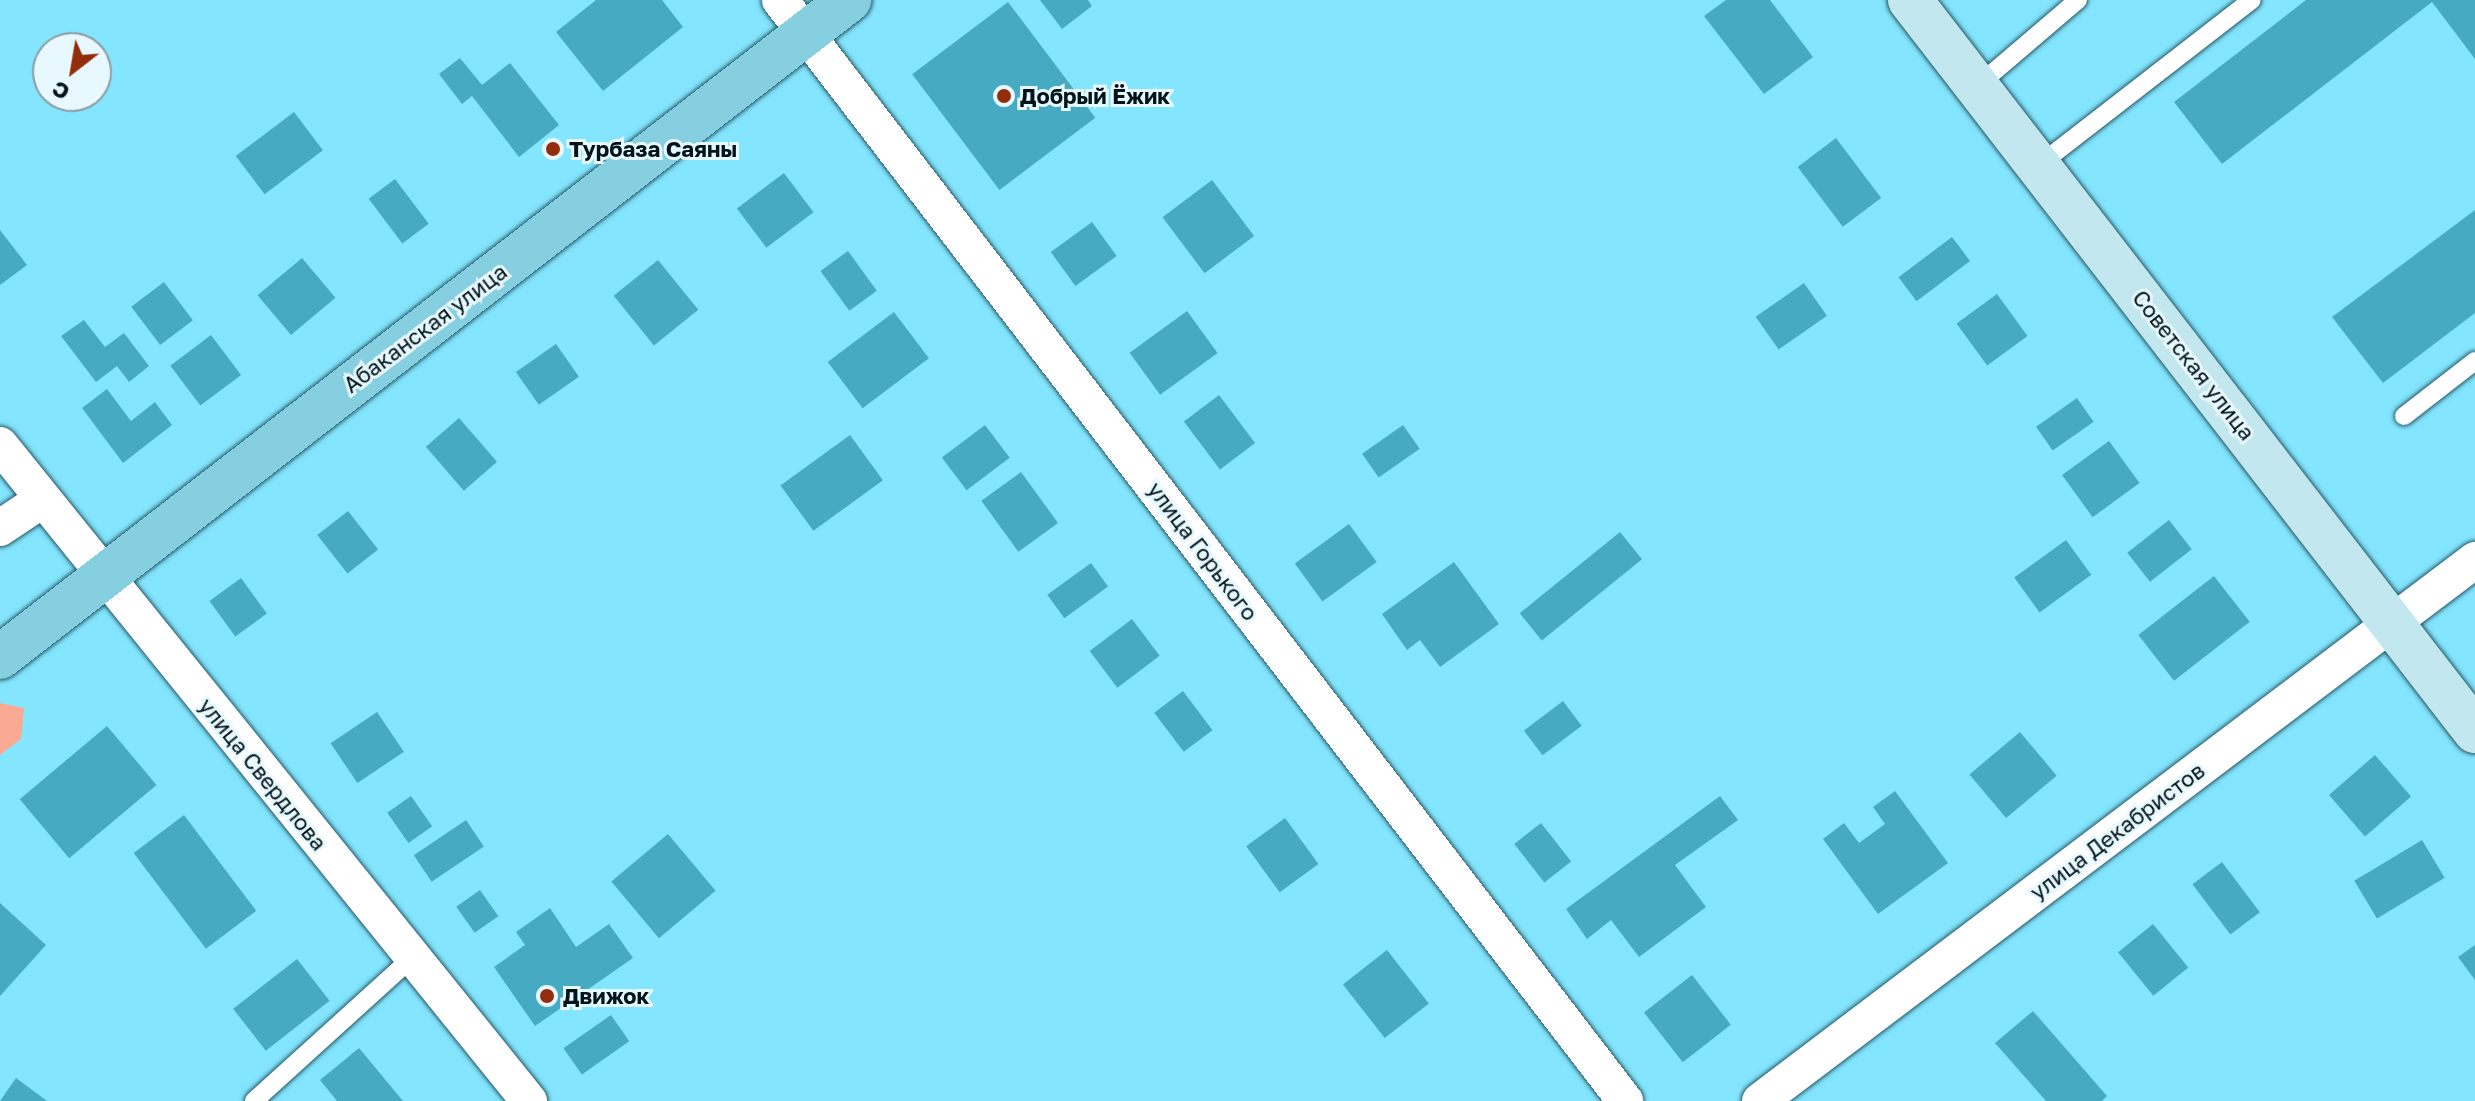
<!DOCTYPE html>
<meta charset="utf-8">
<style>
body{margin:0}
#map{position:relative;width:2475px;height:1101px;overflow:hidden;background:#84e5fe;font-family:"Golos Text",sans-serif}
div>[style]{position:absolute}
.green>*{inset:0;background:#faaa93}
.building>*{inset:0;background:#46aac3;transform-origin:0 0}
.roads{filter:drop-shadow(0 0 2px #245865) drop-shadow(0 0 2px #245865)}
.lane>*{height:18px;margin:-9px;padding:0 9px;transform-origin:9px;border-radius:9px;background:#fff}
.street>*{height:36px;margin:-18px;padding:0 18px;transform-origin:18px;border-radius:18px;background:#fff}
.secondary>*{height:44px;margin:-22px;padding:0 22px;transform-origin:22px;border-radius:22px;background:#c2e7ef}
.primary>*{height:44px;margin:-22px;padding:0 22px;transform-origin:22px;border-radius:22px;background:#86cfe0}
.dots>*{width:22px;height:22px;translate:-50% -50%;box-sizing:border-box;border:4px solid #e7f9fe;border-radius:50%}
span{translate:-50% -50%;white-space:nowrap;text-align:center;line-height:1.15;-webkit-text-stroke:6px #e7f9fe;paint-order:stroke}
.poi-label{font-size:22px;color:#011419;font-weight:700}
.left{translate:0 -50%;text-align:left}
.street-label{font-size:22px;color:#011419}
.north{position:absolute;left:32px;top:32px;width:80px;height:80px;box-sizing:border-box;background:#e7f9fe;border:2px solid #8b9da2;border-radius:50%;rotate:211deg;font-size:22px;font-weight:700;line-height:32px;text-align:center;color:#011419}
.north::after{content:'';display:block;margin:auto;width:28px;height:36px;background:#942d0b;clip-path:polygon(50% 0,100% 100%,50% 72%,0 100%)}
</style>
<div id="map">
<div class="green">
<i style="clip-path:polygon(0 703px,24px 708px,21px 739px,0 755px)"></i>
</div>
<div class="building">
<i style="clip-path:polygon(596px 0,662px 0,683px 27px,603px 91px,556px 32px)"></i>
<i style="clip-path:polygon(1040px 0,1088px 0,1092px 6px,1062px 29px)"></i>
<i style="clip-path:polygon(1726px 0,1770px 0,1813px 57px,1764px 94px,1704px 16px)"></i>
<i style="clip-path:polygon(2306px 0,2475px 0,2475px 59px,2432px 2px,2222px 164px,2174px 102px)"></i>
<i style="left:1008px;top:2px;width:145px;height:120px;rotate:53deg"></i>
<i style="clip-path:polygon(460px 58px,482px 85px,510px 63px,559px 125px,519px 157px,472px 96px,462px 104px,439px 74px)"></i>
<i style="left:294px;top:112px;width:48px;height:73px;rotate:53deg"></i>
<i style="left:1836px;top:138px;width:75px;height:48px;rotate:53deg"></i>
<i style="left:784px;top:173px;width:49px;height:59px;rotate:53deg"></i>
<i style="left:395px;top:179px;width:56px;height:33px;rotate:53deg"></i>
<i style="left:1212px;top:180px;width:70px;height:62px;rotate:53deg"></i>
<i style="clip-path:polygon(2475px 210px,2475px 313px,2383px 383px,2332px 317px)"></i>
<i style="left:1092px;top:222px;width:42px;height:51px;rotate:54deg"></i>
<i style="clip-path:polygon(0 230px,27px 265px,0 285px)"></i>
<i style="left:1952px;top:237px;width:30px;height:67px;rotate:53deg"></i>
<i style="left:848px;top:251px;width:49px;height:34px;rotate:54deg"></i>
<i style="left:302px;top:258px;width:52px;height:58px;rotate:50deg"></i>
<i style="left:658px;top:260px;width:64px;height:57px;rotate:51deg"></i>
<i style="left:164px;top:282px;width:48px;height:41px;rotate:53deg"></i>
<i style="left:1804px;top:283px;width:40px;height:59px;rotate:55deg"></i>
<i style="left:1997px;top:294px;width:52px;height:50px;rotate:54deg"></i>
<i style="left:1187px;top:311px;width:52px;height:71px;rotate:54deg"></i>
<i style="left:894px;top:312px;width:58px;height:83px;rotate:53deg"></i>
<i style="clip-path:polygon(84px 320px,105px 347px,124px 333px,149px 366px,129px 382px,117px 366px,96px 382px,61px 336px)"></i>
<i style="left:211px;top:335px;width:50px;height:51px;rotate:53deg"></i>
<i style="left:556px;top:344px;width:40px;height:49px;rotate:55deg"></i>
<i style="clip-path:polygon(107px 389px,131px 421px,155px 402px,172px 425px,123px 463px,82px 408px)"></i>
<i style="left:1219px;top:395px;width:60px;height:44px;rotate:53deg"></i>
<i style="left:2077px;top:398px;width:29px;height:50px;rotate:55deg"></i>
<i style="left:459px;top:418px;width:58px;height:44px;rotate:49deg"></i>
<i style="left:985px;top:425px;width:41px;height:54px;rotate:53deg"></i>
<i style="left:1403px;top:425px;width:29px;height:50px;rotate:55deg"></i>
<i style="left:850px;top:435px;width:56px;height:86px;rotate:54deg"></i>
<i style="left:2109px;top:441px;width:52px;height:58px;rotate:54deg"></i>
<i style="left:1021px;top:472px;width:63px;height:49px;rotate:54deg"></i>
<i style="left:348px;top:511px;width:49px;height:39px;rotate:52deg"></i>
<i style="left:2169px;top:520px;width:37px;height:53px;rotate:52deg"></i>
<i style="left:1349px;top:524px;width:47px;height:67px;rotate:54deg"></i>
<i style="left:1620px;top:532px;width:35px;height:129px;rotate:51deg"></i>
<i style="left:2066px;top:540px;width:43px;height:64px;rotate:54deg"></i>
<i style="clip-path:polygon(1454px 562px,1499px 624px,1440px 667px,1420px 640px,1407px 650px,1382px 614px)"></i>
<i style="left:1091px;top:563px;width:29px;height:54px;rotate:54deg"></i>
<i style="left:2214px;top:576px;width:58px;height:96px;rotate:52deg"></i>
<i style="left:241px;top:578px;width:44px;height:39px;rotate:54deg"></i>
<i style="left:1132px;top:619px;width:46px;height:53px;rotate:53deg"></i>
<i style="left:1183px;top:691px;width:49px;height:36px;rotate:53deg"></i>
<i style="left:1563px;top:701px;width:31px;height:49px;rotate:53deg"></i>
<i style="left:377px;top:712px;width:48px;height:56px;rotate:56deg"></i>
<i style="left:107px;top:726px;width:77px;height:114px;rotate:50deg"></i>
<i style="left:2020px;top:732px;width:57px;height:66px;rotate:50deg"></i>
<i style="left:2375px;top:755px;width:55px;height:61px;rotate:49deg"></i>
<i style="clip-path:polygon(1895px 791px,1948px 863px,1878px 914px,1823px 839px,1844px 823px,1859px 843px,1885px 824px,1873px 807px)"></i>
<i style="left:411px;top:796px;width:37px;height:29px;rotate:55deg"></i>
<i style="clip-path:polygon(1720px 796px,1738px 820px,1675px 865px,1706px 907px,1639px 957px,1611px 920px,1587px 939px,1566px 909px)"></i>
<i style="left:184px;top:815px;width:120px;height:63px;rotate:53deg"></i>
<i style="left:1285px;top:818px;width:57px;height:48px;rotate:54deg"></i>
<i style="left:466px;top:820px;width:32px;height:63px;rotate:56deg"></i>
<i style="left:1541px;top:823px;width:49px;height:34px;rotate:52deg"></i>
<i style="left:668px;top:834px;width:74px;height:74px;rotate:50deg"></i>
<i style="left:2422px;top:840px;width:44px;height:79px;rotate:59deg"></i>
<i style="left:2222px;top:862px;width:63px;height:37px;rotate:53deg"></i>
<i style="left:480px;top:890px;width:32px;height:29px;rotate:55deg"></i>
<i style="clip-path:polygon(0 903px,46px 945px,0 996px)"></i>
<i style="clip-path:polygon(550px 908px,576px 947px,609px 924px,633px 958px,535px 1026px,494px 967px,525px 945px,516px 932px)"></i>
<i style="left:2153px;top:924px;width:56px;height:45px;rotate:51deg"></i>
<i style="clip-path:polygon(2475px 945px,2475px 980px,2458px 957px)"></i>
<i style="left:1387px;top:950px;width:68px;height:56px;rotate:52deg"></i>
<i style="left:297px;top:959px;width:53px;height:81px;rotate:52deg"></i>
<i style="left:1692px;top:975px;width:63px;height:61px;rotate:52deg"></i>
<i style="clip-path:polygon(2033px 1011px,2107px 1096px,2102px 1101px,2046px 1101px,1995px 1043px)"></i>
<i style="left:611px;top:1015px;width:32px;height:58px;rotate:55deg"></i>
<i style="clip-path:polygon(359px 1048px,403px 1101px,337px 1101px,320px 1080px)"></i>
<i style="clip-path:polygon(16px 1078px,47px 1101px,0 1101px)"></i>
</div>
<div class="roads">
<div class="lane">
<i style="left:1976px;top:87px;width:134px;rotate:-40.5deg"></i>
<i style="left:2039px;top:165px;width:269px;rotate:-37.8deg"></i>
<i style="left:2404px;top:416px;width:90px;rotate:-37.8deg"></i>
<i style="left:254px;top:1101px;width:215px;rotate:-42.2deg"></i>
</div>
<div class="street">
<i style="left:780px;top:0;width:1388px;rotate:52.49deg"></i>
<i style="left:0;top:445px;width:843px;rotate:51.12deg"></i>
<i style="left:0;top:528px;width:50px;rotate:-33.7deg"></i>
<i style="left:1760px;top:1101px;width:897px;rotate:-37.11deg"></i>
</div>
<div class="secondary">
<i style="left:1910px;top:0;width:924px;rotate:52.3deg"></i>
</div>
<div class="primary">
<i style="left:0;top:657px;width:1074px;rotate:-37.73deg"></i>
</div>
</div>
<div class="dots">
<i style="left:1004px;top:96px;background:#942d0b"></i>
<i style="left:553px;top:149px;background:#942d0b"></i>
<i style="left:547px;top:996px;background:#942d0b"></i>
</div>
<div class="poi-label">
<span class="left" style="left:1020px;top:96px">Добрый Ёжик</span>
<span class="left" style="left:569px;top:149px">Турбаза Саяны</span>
<span class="left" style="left:563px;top:996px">Движок</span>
</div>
<div class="street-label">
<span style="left:425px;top:328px;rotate:-37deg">Абаканская улица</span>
<span style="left:2194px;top:365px;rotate:52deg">Советская улица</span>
<span style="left:1203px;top:551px;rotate:53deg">улица Горького</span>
<span style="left:263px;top:774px;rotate:51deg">улица Свердлова</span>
<span style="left:2117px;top:831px;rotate:-37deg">улица Декабристов</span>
</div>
<div class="north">С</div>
</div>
